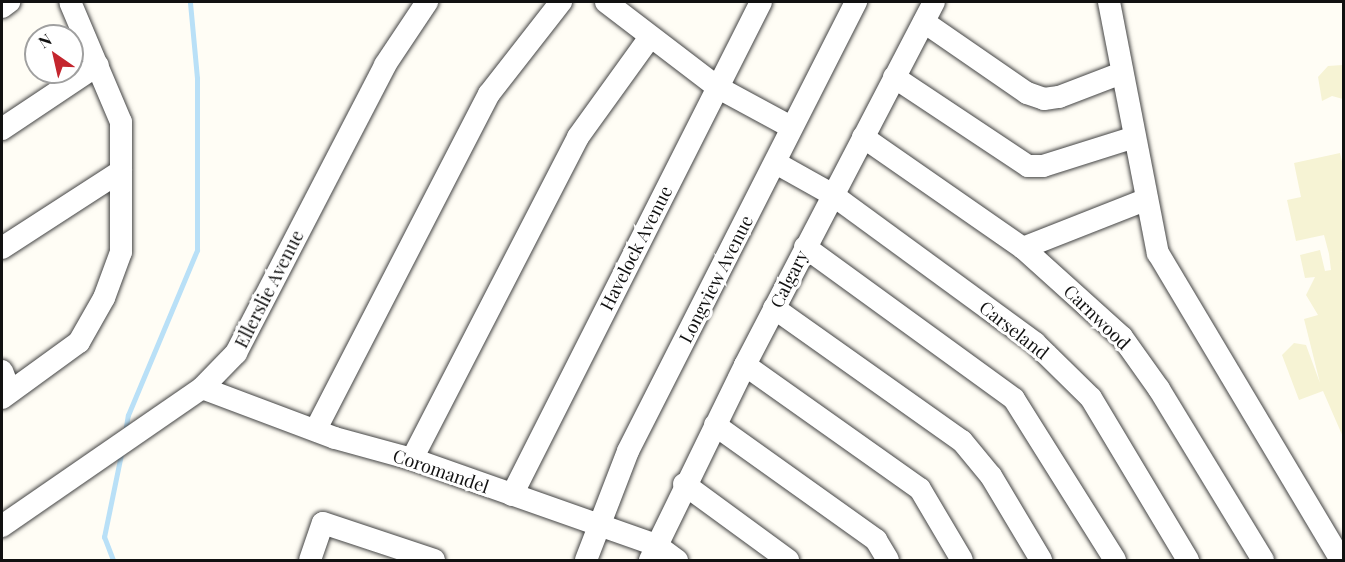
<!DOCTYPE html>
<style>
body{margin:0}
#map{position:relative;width:1345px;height:562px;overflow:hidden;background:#fffdf5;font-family:"Playfair Display",serif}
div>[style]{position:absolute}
.farmland>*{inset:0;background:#f6f3d4}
.stream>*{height:5px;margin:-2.5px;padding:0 2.5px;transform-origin:2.5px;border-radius:2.5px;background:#b9e0f7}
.roads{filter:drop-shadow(0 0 2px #444) drop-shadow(0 0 2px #444)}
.minor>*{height:22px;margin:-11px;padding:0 11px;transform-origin:11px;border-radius:11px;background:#fff}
span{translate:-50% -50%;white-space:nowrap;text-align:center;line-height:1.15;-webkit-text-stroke:6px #fff;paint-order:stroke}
.street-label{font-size:18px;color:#111}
.frame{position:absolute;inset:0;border:3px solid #111;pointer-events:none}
.north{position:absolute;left:24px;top:24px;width:60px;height:60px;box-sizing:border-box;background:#fff;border:2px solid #a0a0a0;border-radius:50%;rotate:326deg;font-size:16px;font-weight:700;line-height:24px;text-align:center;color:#111}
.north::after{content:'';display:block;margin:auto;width:21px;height:27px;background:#c4262e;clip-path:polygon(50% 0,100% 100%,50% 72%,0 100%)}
</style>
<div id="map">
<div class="farmland">
<i style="clip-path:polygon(1343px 65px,1343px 99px,1332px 96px,1322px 101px,1318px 77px,1328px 66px)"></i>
<i style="clip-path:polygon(1340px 153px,1344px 170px,1344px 251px,1340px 252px,1344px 252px,1343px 437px,1323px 391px,1299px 400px,1282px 355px,1294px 343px,1306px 345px,1320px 383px,1304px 319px,1318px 315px,1306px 295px,1315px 277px,1305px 278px,1300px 255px,1320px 250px,1325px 271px,1331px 270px,1329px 254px,1324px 235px,1296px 241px,1287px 200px,1301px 197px,1294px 163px)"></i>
</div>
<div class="stream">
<i style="left:125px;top:433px;width:18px;rotate:-81deg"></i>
<i style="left:128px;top:415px;width:179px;rotate:-67.3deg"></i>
<i style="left:197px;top:250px;width:172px;rotate:-90deg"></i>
<i style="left:197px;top:78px;width:76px;rotate:-95.3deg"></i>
<i style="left:113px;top:560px;width:25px;rotate:-111deg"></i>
<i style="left:104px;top:537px;width:85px;rotate:-78.4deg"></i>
</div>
<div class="roads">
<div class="minor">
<i style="left:606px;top:2px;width:140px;rotate:37.4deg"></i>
<i style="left:717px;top:87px;width:84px;rotate:28.4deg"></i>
<i style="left:1109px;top:2px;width:256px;rotate:79deg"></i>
<i style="left:1158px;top:253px;width:357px;rotate:59.2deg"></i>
<i style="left:2px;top:7px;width:9px;rotate:-36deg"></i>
<i style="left:924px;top:22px;width:125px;rotate:34.6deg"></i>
<i style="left:1027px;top:93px;width:18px;rotate:19deg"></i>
<i style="left:1044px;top:99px;width:15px;rotate:-8deg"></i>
<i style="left:1059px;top:97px;width:67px;rotate:-20.9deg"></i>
<i style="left:894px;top:77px;width:161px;rotate:33.6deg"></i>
<i style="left:1028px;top:166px;width:15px"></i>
<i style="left:1043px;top:166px;width:96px;rotate:-17.5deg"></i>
<i style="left:2px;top:129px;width:115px;rotate:-33.7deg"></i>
<i style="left:863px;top:137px;width:195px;rotate:34.8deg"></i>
<i style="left:1023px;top:248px;width:133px;rotate:42deg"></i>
<i style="left:1122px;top:337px;width:64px;rotate:54.6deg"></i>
<i style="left:1159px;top:389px;width:200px;rotate:58.7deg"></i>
<i style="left:776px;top:163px;width:65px;rotate:29.3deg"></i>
<i style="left:833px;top:195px;width:250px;rotate:36.2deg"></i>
<i style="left:1035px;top:343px;width:78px;rotate:44.5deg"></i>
<i style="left:1091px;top:398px;width:189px;rotate:59.1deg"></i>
<i style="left:805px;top:247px;width:258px;rotate:36deg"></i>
<i style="left:1014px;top:399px;width:190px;rotate:57.9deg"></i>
<i style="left:2px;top:248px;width:142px;rotate:-32.9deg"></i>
<i style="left:1023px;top:248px;width:131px;rotate:-21.5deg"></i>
<i style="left:774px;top:308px;width:230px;rotate:35.3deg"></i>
<i style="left:962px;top:441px;width:45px;rotate:50.4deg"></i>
<i style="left:991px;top:476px;width:98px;rotate:59.2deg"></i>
<i style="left:745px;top:365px;width:214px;rotate:35.3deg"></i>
<i style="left:920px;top:489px;width:82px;rotate:59.4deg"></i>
<i style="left:2px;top:371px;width:22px;rotate:69deg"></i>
<i style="left:202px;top:388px;width:142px;rotate:20.6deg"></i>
<i style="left:335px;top:438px;width:80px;rotate:15.3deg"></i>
<i style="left:412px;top:459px;width:259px;rotate:19.4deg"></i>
<i style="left:656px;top:545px;width:26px;rotate:36deg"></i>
<i style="left:2px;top:398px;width:95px;rotate:-36deg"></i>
<i style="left:79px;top:342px;width:51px;rotate:-60.4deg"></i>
<i style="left:104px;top:298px;width:49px;rotate:-69.7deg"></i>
<i style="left:121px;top:252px;width:130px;rotate:-90deg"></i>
<i style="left:121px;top:122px;width:130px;rotate:-113deg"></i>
<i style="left:715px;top:425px;width:198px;rotate:35.5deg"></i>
<i style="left:876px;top:540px;width:23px;rotate:59deg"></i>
<i style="left:316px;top:429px;width:377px;rotate:-62.7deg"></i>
<i style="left:489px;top:94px;width:117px;rotate:-52deg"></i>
<i style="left:412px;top:459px;width:362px;rotate:-62.7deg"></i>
<i style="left:578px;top:137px;width:123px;rotate:-54.2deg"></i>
<i style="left:684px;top:484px;width:129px;rotate:36.2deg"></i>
<i style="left:512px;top:495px;width:552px;rotate:-63.2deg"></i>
<i style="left:2px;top:526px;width:243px;rotate:-34.6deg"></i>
<i style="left:202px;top:388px;width:49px;rotate:-45.8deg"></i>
<i style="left:236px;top:353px;width:324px;rotate:-62.6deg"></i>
<i style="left:385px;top:65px;width:76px;rotate:-56.3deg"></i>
<i style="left:310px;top:560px;width:39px;rotate:-71deg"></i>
<i style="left:323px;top:523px;width:117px;rotate:18.4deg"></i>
<i style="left:586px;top:560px;width:117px;rotate:-68.9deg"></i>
<i style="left:628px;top:451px;width:504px;rotate:-63.08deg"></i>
<i style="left:650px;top:560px;width:217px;rotate:-64deg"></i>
<i style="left:745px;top:365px;width:409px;rotate:-62.5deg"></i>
</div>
</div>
<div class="street-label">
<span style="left:636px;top:248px;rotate:-63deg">Havelock Avenue</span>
<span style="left:716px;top:279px;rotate:-63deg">Longview Avenue</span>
<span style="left:789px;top:279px;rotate:-63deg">Calgary</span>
<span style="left:269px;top:289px;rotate:-63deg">Ellerslie Avenue</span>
<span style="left:1097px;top:317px;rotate:44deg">Carnwood</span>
<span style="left:1014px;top:330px;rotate:38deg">Carseland</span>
<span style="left:441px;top:471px;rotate:19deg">Coromandel</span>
</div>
<div class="frame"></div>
<div class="north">N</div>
</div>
